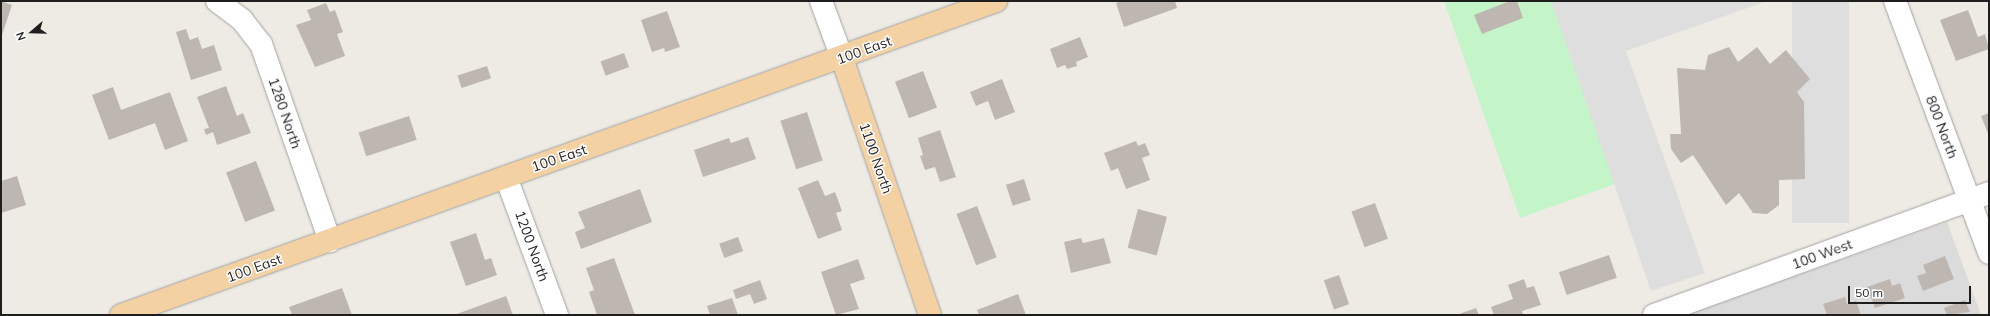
<!DOCTYPE html>
<style>
body{margin:0}
#map{position:relative;width:1990px;height:316px;overflow:hidden;background:#eeebe4;font-family:Mulish,sans-serif}
div>[style]{position:absolute}
.residential>*{inset:0;background:#dcdbdb}
.park>*{inset:0;background:#c4f5c8}
.parking>*{inset:0;background:#dedede;transform-origin:0 0}
.building>*{inset:0;background:#beb7b1;transform-origin:0 0}
.roads{filter:drop-shadow(0 0 1px #a2a2a2) drop-shadow(0 0 1px #a2a2a2)}
.minor>*{height:22px;margin:-11px;padding:0 11px;transform-origin:11px;border-radius:11px;background:#fff}
.major>*{height:22px;margin:-11px;padding:0 11px;transform-origin:11px;border-radius:11px;background:#f4d1a3}
span{translate:-50% -50%;white-space:nowrap;text-align:center;line-height:1.15;-webkit-text-stroke:3px #fff;paint-order:stroke}
.street-label{font-size:14px;color:#1e1e1e}
.frame{position:absolute;inset:0;border:2px solid #1e1e1e;pointer-events:none}
.north{position:absolute;left:12px;top:12px;width:40px;height:40px;-webkit-text-stroke:3px #fff;paint-order:stroke;rotate:250deg;font-size:11px;font-weight:700;line-height:16px;text-align:center;color:#1e1e1e}
.north::after{content:'';display:block;margin:auto;width:14px;height:18px;background:#1e1e1e;clip-path:polygon(50% 0,100% 100%,50% 72%,0 100%)}
.scale{position:absolute;left:1848px;top:286px;width:123px;height:18px;box-sizing:border-box;border:2px solid #1e1e1e;border-top:0;padding-left:5px;font-size:12px;line-height:14px;white-space:nowrap;color:#1e1e1e;-webkit-text-stroke:3px #fff;paint-order:stroke}
</style>
<div id="map">
<div class="residential">
<i style="clip-path:polygon(1947px 222px,1981px 315px,1687px 315px)"></i>
</div>
<div class="park">
<i style="clip-path:polygon(1444px 1px,1551px 1px,1615px 184px,1520px 218px)"></i>
</div>
<div class="parking">
<i style="clip-path:polygon(1551px 1px,1767px 1px,1626px 51px,1705px 273px,1651px 291px)"></i>
<i style="left:1792px;top:1px;width:57px;height:222px"></i>
</div>
<div class="building">
<i style="clip-path:polygon(1px 1px,12px 5px,1px 38px)"></i>
<i style="clip-path:polygon(1122px 1px,1175px 1px,1177px 8px,1124px 27px,1116px 3px)"></i>
<i style="clip-path:polygon(1510px 1px,1517px 1px,1523px 18px,1482px 34px,1474px 15px)"></i>
<i style="clip-path:polygon(326px 3px,330px 12px,335px 10px,343px 32px,337px 34px,345px 56px,315px 67px,296px 25px,311px 20px,307px 10px)"></i>
<i style="clip-path:polygon(1968px 10px,1978px 37px,1985px 34px,1989px 49px,1956px 61px,1940px 20px)"></i>
<i style="clip-path:polygon(667px 11px,680px 47px,665px 52px,664px 48px,652px 52px,641px 20px)"></i>
<i style="clip-path:polygon(186px 29px,190px 40px,198px 37px,202px 49px,214px 45px,222px 70px,191px 80px,176px 32px)"></i>
<i style="clip-path:polygon(1080px 37px,1088px 57px,1076px 62px,1077px 66px,1067px 69px,1065px 65px,1057px 68px,1050px 49px)"></i>
<i style="clip-path:polygon(1729px 47px,1738px 62px,1757px 47px,1770px 64px,1786px 50px,1810px 79px,1797px 92px,1804px 102px,1805px 179px,1779px 180px,1779px 205px,1767px 214px,1753px 213px,1739px 193px,1726px 205px,1693px 155px,1681px 163px,1671px 149px,1670px 134px,1681px 134px,1677px 68px,1705px 70px,1708px 55px)"></i>
<i style="left:624px;top:53px;width:15px;height:25px;rotate:70deg"></i>
<i style="left:487px;top:66px;width:13px;height:31px;rotate:72deg"></i>
<i style="left:923px;top:71px;width:39px;height:30px;rotate:69deg"></i>
<i style="clip-path:polygon(1002px 79px,1015px 112px,995px 120px,988px 101px,976px 106px,970px 92px)"></i>
<i style="clip-path:polygon(226px 86px,237px 116px,243px 113px,251px 133px,217px 145px,213px 132px,206px 135px,204px 129px,209px 128px,197px 97px)"></i>
<i style="clip-path:polygon(113px 87px,121px 110px,170px 92px,188px 141px,165px 150px,155px 123px,109px 140px,92px 95px)"></i>
<i style="left:807px;top:112px;width:51px;height:28px;rotate:72deg"></i>
<i style="clip-path:polygon(1989px 113px,1989px 136px,1981px 116px)"></i>
<i style="left:409px;top:116px;width:25px;height:53px;rotate:72deg"></i>
<i style="clip-path:polygon(940px 130px,956px 177px,940px 182px,935px 167px,925px 170px,920px 156px,923px 155px,918px 138px)"></i>
<i style="clip-path:polygon(748px 137px,756px 159px,703px 177px,694px 150px,729px 138px,731px 143px)"></i>
<i style="clip-path:polygon(1136px 141px,1138px 146px,1145px 143px,1150px 155px,1142px 158px,1150px 180px,1126px 189px,1118px 168px,1111px 171px,1104px 153px)"></i>
<i style="left:256px;top:161px;width:53px;height:32px;rotate:69deg"></i>
<i style="clip-path:polygon(17px 176px,26px 205px,1px 213px,1px 181px)"></i>
<i style="left:1024px;top:179px;width:22px;height:19px;rotate:72deg"></i>
<i style="clip-path:polygon(818px 180px,825px 196px,835px 192px,842px 211px,836px 213px,842px 230px,818px 239px,798px 188px)"></i>
<i style="clip-path:polygon(640px 189px,652px 222px,581px 249px,575px 232px,585px 228px,578px 212px)"></i>
<i style="left:1375px;top:203px;width:38px;height:25px;rotate:70deg"></i>
<i style="left:977px;top:206px;width:55px;height:22px;rotate:69deg"></i>
<i style="left:1138px;top:209px;width:30px;height:40px;rotate:15deg"></i>
<i style="clip-path:polygon(476px 233px,485px 260px,491px 258px,497px 275px,466px 286px,450px 242px)"></i>
<i style="left:738px;top:237px;width:15px;height:20px;rotate:70deg"></i>
<i style="clip-path:polygon(1081px 238px,1083px 243px,1104px 238px,1111px 263px,1071px 273px,1064px 242px)"></i>
<i style="left:1609px;top:255px;width:24px;height:53px;rotate:71deg"></i>
<i style="clip-path:polygon(1945px 256px,1954px 279px,1923px 291px,1917px 276px,1926px 273px,1923px 265px)"></i>
<i style="clip-path:polygon(614px 258px,635px 315px,597px 315px,589px 292px,594px 290px,586px 268px)"></i>
<i style="clip-path:polygon(858px 259px,865px 279px,850px 284px,859px 309px,836px 315px,821px 272px)"></i>
<i style="left:1339px;top:275px;width:31px;height:16px;rotate:71deg"></i>
<i style="clip-path:polygon(1524px 279px,1527px 288px,1534px 286px,1541px 305px,1522px 311px,1523px 315px,1494px 315px,1491px 307px,1513px 299px,1508px 285px)"></i>
<i style="clip-path:polygon(1890px 279px,1892px 286px,1900px 283px,1905px 298px,1875px 308px,1867px 287px)"></i>
<i style="clip-path:polygon(760px 280px,767px 299px,754px 304px,750px 294px,736px 299px,733px 290px)"></i>
<i style="clip-path:polygon(342px 288px,352px 315px,292px 315px,289px 307px)"></i>
<i style="clip-path:polygon(1018px 294px,1026px 315px,979px 315px,977px 310px)"></i>
<i style="clip-path:polygon(506px 296px,513px 315px,454px 315px)"></i>
<i style="clip-path:polygon(1845px 297px,1847px 304px,1856px 301px,1861px 315px,1827px 315px,1823px 304px)"></i>
<i style="clip-path:polygon(732px 298px,738px 315px,710px 315px,707px 306px)"></i>
<i style="clip-path:polygon(1965px 300px,1970px 312px,1947px 315px,1944px 308px)"></i>
<i style="clip-path:polygon(1476px 308px,1479px 315px,1456px 315px)"></i>
</div>
<div class="roads">
<div class="minor">
<i style="left:217px;top:1px;width:31px;rotate:37deg"></i>
<i style="left:242px;top:20px;width:31px;rotate:52deg"></i>
<i style="left:261px;top:44px;width:209px;rotate:70.7deg"></i>
<i style="left:821px;top:1px;width:61px;rotate:69.8deg"></i>
<i style="left:1895px;top:1px;width:269px;rotate:69.5deg"></i>
<i style="left:506px;top:177px;width:147px;rotate:69.7deg"></i>
<i style="left:1654px;top:315px;width:357px;rotate:-20deg"></i>
</div>
<div class="major">
<i style="left:842px;top:58px;width:272px;rotate:71.1deg"></i>
<i style="left:121px;top:315px;width:930px;rotate:-19.74deg"></i>
</div>
</div>
<div class="street-label">
<span style="left:864px;top:50px;rotate:-20deg">100 East</span>
<span style="left:285px;top:113px;rotate:71deg">1280 North</span>
<span style="left:1942px;top:127px;rotate:69deg">800 North</span>
<span style="left:559px;top:158px;rotate:-19deg">100 East</span>
<span style="left:876px;top:158px;rotate:71deg">1100 North</span>
<span style="left:532px;top:246px;rotate:70deg">1200 North</span>
<span style="left:1822px;top:254px;rotate:-20deg">100 West</span>
<span style="left:254px;top:268px;rotate:-20deg">100 East</span>
</div>
<div class="frame"></div>
<div class="north">N</div>
<div class="scale">50 m</div>
</div>
